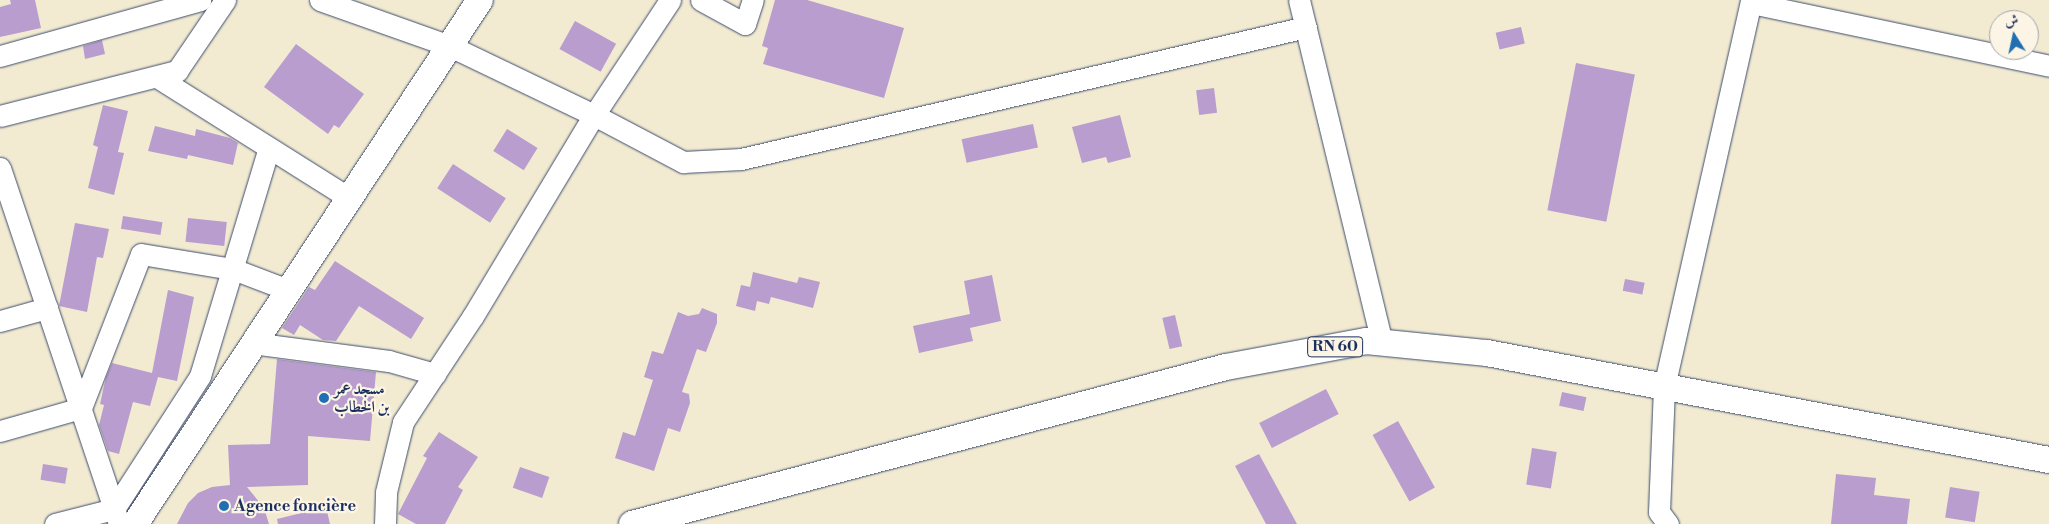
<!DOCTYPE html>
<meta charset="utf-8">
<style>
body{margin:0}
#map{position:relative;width:2049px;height:524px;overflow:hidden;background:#f2ebd1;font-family:"Libre Bodoni",Amiri,serif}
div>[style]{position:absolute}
.building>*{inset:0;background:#b89dce;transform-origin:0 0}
.roads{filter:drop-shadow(0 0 1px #3b4b6f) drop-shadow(0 0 1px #3b4b6f)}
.minor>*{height:21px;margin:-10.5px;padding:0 10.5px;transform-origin:10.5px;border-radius:10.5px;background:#fff}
.major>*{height:26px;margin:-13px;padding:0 13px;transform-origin:13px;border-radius:13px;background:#fff}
.dots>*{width:14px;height:14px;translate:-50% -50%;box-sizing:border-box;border:2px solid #fcf5e5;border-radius:50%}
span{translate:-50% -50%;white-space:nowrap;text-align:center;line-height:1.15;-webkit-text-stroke:4.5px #fcf5e5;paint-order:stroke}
.shield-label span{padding:1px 4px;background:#fcf5e5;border:1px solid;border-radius:4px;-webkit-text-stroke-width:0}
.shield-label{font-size:15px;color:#1b2f5e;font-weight:700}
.poi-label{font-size:16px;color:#1b2f5e;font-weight:700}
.left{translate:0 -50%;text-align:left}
.north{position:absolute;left:1989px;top:10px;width:50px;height:50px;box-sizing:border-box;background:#fcf5e5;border:1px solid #a2a6af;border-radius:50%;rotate:350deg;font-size:14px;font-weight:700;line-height:20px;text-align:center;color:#1b2f5e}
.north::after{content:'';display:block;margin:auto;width:18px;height:22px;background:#1f6fb2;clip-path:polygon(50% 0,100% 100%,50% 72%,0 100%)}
</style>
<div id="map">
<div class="building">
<i style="clip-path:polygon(10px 0,35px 0,41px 28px,0 37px,0 7px,11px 4px)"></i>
<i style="clip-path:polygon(775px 0,807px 0,904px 28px,884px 98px,763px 64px,768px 48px,762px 46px)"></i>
<i style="left:575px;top:21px;width:47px;height:32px;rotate:29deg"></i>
<i style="left:1521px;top:27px;width:17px;height:26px;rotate:77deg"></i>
<i style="clip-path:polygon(102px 40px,105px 54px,85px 59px,83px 46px)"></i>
<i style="clip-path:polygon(296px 44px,364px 94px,339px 128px,334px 125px,328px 134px,264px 87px)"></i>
<i style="left:1576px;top:63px;width:60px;height:150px;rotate:11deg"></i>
<i style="left:1214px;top:88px;width:25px;height:18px;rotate:83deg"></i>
<i style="clip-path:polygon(103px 105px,128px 111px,118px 152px,124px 153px,114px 195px,88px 188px,98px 147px,93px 145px)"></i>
<i style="clip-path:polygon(1120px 115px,1131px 157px,1108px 163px,1106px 157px,1082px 163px,1072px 127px)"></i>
<i style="left:1033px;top:124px;width:24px;height:73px;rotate:78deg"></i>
<i style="clip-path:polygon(155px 126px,195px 136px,196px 129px,230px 138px,238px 143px,233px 165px,188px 155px,187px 159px,148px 151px)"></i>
<i style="left:507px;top:129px;width:36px;height:26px;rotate:32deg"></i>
<i style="left:453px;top:164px;width:63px;height:29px;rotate:33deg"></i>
<i style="left:123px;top:216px;width:40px;height:13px;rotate:9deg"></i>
<i style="left:188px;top:218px;width:39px;height:24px;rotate:6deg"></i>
<i style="clip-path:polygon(75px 223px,109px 229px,103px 258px,97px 257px,87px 312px,59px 306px)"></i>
<i style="clip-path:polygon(335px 261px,424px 318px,411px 339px,359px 306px,336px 341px,323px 340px,300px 325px,294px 335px,282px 328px,309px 287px,315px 290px)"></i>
<i style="clip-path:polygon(753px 272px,797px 283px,799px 277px,820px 282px,813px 308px,771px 297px,769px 304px,757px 301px,755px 311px,736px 306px,741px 285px,750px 287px)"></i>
<i style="clip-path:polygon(992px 275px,1001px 321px,970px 328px,973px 341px,919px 353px,913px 326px,970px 314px,964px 281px)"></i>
<i style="left:1625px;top:279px;width:20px;height:12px;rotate:11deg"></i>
<i style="clip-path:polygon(168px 290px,194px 297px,177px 381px,158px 377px,150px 406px,133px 402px,119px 454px,108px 451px,99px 425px,104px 405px,100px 404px,106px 377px,112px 363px,152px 373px)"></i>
<i style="clip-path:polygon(702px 308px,717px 314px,717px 323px,706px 352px,697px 349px,682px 392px,689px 394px,690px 403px,680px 432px,668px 428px,654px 471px,615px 458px,623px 432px,635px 436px,653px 380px,644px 377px,652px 351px,663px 354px,678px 312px,688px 316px,699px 314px)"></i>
<i style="left:1175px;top:315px;width:32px;height:13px;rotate:77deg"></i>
<i style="clip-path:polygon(277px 359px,376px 372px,370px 441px,308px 436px,308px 485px,247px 487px,264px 508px,269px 524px,177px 524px,188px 503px,198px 493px,212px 487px,230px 485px,228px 445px,270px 444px)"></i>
<i style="left:1326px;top:389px;width:28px;height:75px;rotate:63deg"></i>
<i style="left:1562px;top:392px;width:25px;height:14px;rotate:12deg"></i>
<i style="left:1398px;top:421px;width:76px;height:29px;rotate:61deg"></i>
<i style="clip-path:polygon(439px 432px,478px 457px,458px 487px,463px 490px,445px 524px,416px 524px,398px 514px,427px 458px,423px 456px)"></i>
<i style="left:1532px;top:448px;width:25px;height:37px;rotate:9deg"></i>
<i style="clip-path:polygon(1259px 454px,1297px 524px,1266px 524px,1235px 466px)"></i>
<i style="left:43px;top:464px;width:25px;height:16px;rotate:9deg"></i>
<i style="left:520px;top:467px;width:31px;height:22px;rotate:19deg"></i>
<i style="clip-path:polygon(1836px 474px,1876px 478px,1874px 495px,1910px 499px,1907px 524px,1831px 524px)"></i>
<i style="left:1950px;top:487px;width:30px;height:31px;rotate:9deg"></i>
<i style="clip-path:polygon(326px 507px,330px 524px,278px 524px,277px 519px)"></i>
</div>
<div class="roads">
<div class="minor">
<i style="left:320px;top:0;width:138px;rotate:19.5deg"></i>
<i style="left:450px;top:46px;width:160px;rotate:25.6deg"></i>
<i style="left:594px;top:115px;width:101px;rotate:27.8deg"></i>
<i style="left:683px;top:162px;width:58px;rotate:-3deg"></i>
<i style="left:741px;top:159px;width:580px;rotate:-13.15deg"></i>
<i style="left:701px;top:0;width:50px;rotate:28.6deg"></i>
<i style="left:745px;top:24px;width:25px;rotate:-72deg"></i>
<i style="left:1299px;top:0;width:353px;rotate:76.4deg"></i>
<i style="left:1751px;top:3px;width:305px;rotate:11.9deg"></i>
<i style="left:0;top:56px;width:208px;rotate:-15.6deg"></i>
<i style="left:157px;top:77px;width:227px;rotate:32.2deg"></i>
<i style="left:0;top:116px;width:183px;rotate:-14.3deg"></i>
<i style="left:177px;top:71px;width:86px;rotate:-55.9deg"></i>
<i style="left:0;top:168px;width:375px;rotate:71.5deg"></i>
<i style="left:0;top:321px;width:49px;rotate:-15.5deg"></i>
<i style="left:252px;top:343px;width:138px;rotate:7.5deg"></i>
<i style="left:389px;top:361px;width:48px;rotate:15.8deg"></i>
<i style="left:0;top:431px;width:84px;rotate:-15.9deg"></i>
<i style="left:81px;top:408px;width:165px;rotate:-68.7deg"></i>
<i style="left:141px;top:254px;width:93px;rotate:9.3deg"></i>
<i style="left:233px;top:269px;width:59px;rotate:20.9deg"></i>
<i style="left:55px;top:524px;width:61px;rotate:-14.3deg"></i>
<i style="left:114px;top:509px;width:158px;rotate:-57.1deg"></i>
<i style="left:200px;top:376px;width:238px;rotate:-73.2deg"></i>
<i style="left:385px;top:524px;width:32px;rotate:-88deg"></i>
<i style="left:386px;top:492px;width:72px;rotate:-76.3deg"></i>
<i style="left:403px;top:422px;width:127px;rotate:-56.6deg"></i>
<i style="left:473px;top:316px;width:235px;rotate:-59deg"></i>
<i style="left:594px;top:115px;width:138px;rotate:-56.5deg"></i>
<i style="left:1668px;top:524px;width:15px;rotate:-127deg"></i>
<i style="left:1659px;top:512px;width:125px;rotate:-87.7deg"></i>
<i style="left:1664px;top:387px;width:397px;rotate:-77.3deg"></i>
</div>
<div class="major">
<i style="left:135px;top:524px;width:627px;rotate:-56.64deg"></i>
<i style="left:632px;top:524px;width:614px;rotate:-14.81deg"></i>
<i style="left:1226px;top:367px;width:142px;rotate:-10.5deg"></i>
<i style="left:1366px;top:341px;width:122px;rotate:5.7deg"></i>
<i style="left:1487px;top:353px;width:572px;rotate:10.78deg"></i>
</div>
</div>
<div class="dots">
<i style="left:324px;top:398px;background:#1f6fb2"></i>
<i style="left:224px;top:506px;background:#1f6fb2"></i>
</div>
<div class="shield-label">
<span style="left:1335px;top:347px">RN 60</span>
</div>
<div class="poi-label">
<span class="left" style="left:334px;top:398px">مسجد عمر<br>بن الخطاب</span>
<span class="left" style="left:234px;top:506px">Agence foncière</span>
</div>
<div class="north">ش</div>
</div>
